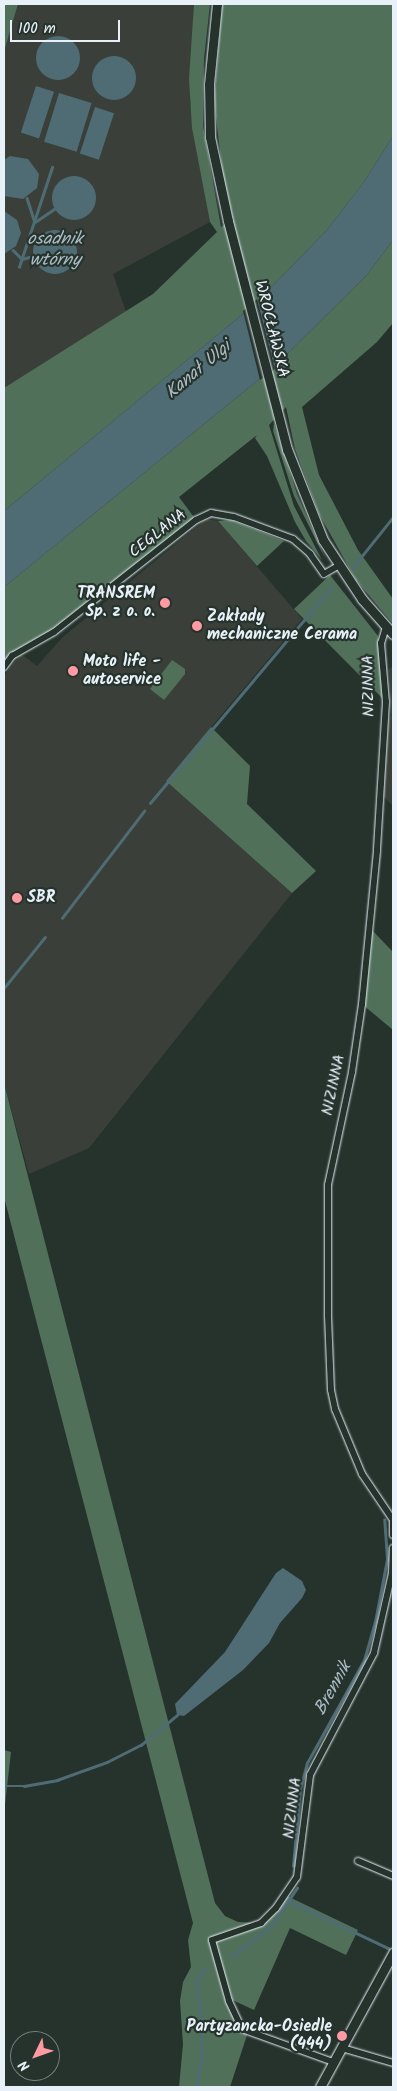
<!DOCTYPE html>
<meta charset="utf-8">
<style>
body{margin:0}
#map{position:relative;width:397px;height:2091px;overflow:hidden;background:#26332d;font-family:Kalam,sans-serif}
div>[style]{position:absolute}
.built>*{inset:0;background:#3a4039}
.green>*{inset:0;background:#50705a}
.water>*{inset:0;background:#4f6c75;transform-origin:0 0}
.round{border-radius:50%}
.pier>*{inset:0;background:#26332d}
.stream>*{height:2.5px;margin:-1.25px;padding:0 1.25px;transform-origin:1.25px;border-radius:1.25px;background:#4f6c75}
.roads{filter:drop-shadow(0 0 1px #e8f1f8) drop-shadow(0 0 1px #e8f1f8)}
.minor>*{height:6px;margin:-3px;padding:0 3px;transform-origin:3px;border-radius:3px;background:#26332d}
.secondary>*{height:9px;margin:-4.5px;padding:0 4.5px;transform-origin:4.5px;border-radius:4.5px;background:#26332d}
.dots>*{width:14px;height:14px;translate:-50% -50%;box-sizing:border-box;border:2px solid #26332d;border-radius:50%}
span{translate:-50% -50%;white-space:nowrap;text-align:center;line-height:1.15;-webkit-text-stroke:4.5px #26332d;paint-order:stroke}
.street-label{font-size:16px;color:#e8f1f8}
.poi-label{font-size:16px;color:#e8f1f8;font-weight:700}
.right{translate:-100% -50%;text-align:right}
.left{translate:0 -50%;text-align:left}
.water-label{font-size:18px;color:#abbcc4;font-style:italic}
.frame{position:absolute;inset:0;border:5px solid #e8f1f8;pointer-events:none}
.north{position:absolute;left:10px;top:2031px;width:50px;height:50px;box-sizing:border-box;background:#26332d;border:1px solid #747f7e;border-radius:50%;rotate:228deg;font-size:14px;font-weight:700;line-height:20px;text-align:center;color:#e8f1f8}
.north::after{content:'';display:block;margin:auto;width:18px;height:22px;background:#ff9aa2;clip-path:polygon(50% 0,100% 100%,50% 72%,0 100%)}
.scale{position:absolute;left:10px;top:20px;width:110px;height:22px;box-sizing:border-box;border:2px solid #e8f1f8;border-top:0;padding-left:6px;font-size:15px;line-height:18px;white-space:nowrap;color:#e8f1f8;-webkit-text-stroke:4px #26332d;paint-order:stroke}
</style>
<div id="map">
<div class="built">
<i style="clip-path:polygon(18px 4px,194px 4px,190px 101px,210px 222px,113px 274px,126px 312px,4px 388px,4px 52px)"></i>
<i style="clip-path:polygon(206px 519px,218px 521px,302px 619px,166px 781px,292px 893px,89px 1148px,29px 1174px,4px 1083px,4px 676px,21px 654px,37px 666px,63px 637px)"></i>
<i style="clip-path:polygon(393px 666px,393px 806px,380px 793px,387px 722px,391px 715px,389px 669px)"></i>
</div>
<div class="green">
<i style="clip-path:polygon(4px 4px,18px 4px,4px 52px)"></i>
<i style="clip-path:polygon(194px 4px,210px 4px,204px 59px,203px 126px,221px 227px,233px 219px,223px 177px,214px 100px,222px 4px,393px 4px,393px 136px,364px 182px,327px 230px,255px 304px,4px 511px,4px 388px,153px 294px,217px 232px,210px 222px,192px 128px,189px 79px)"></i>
<i style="clip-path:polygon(393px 240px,393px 323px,377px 342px,302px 407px,319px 475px,358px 550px,393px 599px,393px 624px,356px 580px,319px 514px,295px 449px,286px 407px,269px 425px,294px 506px,322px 560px,306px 541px,295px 522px,267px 456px,255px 438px,257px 435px,179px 497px,196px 520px,4px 667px,4px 587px,274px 367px,367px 275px)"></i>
<i style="clip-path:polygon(274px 423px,297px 494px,326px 560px,294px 496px,273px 431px)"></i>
<i style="clip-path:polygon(231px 520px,284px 541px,257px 566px,218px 521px)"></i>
<i style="clip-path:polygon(330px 575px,378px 636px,386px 702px,294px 609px)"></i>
<i style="clip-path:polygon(172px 660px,185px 669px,185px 674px,164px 700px,150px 689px)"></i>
<i style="clip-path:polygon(211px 727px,250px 766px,247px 804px,316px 871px,292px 893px,166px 781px)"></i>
<i style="clip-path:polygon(369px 927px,393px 952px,393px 1030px,362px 1004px)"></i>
<i style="clip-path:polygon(4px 1083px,215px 1903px,225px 1916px,238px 1922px,261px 1923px,285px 1895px,358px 1930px,346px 1955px,290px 1928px,254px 2010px,228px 1998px,239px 2025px,248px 2032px,230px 2087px,179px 2087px,183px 2044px,180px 2001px,183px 1982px,191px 1967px,188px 1940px,193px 1923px,4px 1197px)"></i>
<i style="clip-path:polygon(4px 1750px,11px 1752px,4px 1813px)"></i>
</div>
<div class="water">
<i class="round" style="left:36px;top:36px;width:44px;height:44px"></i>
<i class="round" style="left:92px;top:56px;width:44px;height:44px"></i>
<i style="left:36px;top:86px;width:19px;height:49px;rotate:18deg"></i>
<i style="left:59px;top:93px;width:34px;height:51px;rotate:17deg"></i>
<i style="left:95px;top:107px;width:20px;height:49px;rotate:18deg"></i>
<i style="clip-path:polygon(393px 136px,393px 240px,367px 275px,274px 367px,4px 587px,4px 511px,255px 304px,327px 230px,364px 182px)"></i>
<i style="clip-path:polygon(10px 156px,28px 159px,39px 174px,37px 188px,23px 199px,4px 196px,4px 160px)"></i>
<i class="round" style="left:52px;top:176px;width:44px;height:44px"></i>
<i style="clip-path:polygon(4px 211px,17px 220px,21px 233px,16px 246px,4px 254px)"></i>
<i class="round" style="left:33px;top:230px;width:44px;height:44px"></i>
<i style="clip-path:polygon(283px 1568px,302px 1581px,306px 1590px,302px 1598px,280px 1623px,269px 1643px,243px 1670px,184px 1716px,177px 1715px,175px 1704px,225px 1652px,276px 1573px)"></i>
</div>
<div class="pier">
<i style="clip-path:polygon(257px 299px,275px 369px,260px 380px,243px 311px)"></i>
</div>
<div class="stream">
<i style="left:27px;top:198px;width:23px;rotate:72deg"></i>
<i style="left:35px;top:222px;width:23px;rotate:-34deg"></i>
<i style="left:13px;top:250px;width:13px;rotate:45deg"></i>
<i style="left:22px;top:259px;width:11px;rotate:-15deg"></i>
<i style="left:19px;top:267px;width:105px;rotate:-71.7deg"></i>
<i style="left:353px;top:567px;width:64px;rotate:-51.3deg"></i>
<i style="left:150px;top:803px;width:282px;rotate:-49.9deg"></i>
<i style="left:62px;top:918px;width:135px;rotate:-52.5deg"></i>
<i style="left:4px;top:988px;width:65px;rotate:-51.2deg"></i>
<i style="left:4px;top:1786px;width:20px"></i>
<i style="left:24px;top:1786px;width:34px;rotate:-10deg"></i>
<i style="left:57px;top:1780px;width:53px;rotate:-19.8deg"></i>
<i style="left:107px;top:1762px;width:38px;rotate:-27deg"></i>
<i style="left:141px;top:1745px;width:47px;rotate:-39.8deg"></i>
<i style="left:293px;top:1866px;width:77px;rotate:-84.8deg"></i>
<i style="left:300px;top:1789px;width:27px;rotate:-75deg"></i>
<i style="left:307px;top:1763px;width:118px;rotate:-61deg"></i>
<i style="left:364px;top:1660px;width:40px;rotate:-74deg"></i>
<i style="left:375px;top:1622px;width:64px;rotate:-79.2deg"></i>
<i style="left:387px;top:1559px;width:39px;rotate:-94deg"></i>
<i style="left:289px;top:1901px;width:110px;rotate:25.4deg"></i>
<i style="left:232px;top:1956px;width:49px;rotate:-37.6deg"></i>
<i style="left:271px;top:1926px;width:46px;rotate:-55.6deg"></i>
<i style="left:196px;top:2087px;width:32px;rotate:-79deg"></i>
<i style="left:202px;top:2056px;width:37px;rotate:-92deg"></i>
<i style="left:201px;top:2019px;width:38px;rotate:-97deg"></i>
<i style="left:196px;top:1981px;width:15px;rotate:-53deg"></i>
</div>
<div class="roads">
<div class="minor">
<i style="left:386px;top:627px;width:17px;rotate:107deg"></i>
<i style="left:381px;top:643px;width:59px;rotate:85.2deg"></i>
<i style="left:386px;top:702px;width:149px;rotate:93.5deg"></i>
<i style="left:377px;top:851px;width:154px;rotate:95.6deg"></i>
<i style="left:362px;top:1004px;width:69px;rotate:98.4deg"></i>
<i style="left:352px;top:1072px;width:116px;rotate:102deg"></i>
<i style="left:328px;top:1185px;width:131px;rotate:90deg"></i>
<i style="left:328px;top:1316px;width:74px;rotate:87.7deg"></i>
<i style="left:331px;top:1390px;width:19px;rotate:78deg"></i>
<i style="left:335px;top:1409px;width:70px;rotate:67.4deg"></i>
<i style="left:362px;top:1474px;width:55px;rotate:56deg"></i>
<i style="left:393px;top:1520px;width:15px;rotate:90deg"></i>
<i style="left:4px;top:667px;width:14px;rotate:-54deg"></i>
<i style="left:12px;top:656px;width:48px;rotate:-29.7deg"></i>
<i style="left:54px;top:632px;width:181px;rotate:-38.3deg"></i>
<i style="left:196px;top:520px;width:17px;rotate:-25deg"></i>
<i style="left:211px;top:513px;width:23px;rotate:10deg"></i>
<i style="left:234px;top:517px;width:63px;rotate:20.4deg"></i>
<i style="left:293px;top:539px;width:23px;rotate:41deg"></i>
<i style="left:310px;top:554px;width:24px;rotate:55deg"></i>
<i style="left:324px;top:574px;width:16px;rotate:-30deg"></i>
<i style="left:358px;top:1861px;width:38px;rotate:23deg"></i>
<i style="left:342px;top:2048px;width:53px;rotate:16.4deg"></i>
<i style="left:333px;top:2062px;width:97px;rotate:-160.1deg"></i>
<i style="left:242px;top:2029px;width:31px;rotate:-115deg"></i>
<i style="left:229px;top:2001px;width:63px;rotate:-105.6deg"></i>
<i style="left:212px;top:1940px;width:52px;rotate:-19.1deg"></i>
<i style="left:261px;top:1923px;width:21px;rotate:-45deg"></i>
<i style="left:276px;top:1908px;width:37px;rotate:-56deg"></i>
<i style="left:297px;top:1877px;width:103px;rotate:-82.7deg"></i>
<i style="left:310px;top:1775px;width:138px;rotate:-62.3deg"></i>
<i style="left:374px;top:1653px;width:82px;rotate:-77.3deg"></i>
<i style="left:392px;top:1573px;width:25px;rotate:-88deg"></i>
</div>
<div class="secondary">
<i style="left:217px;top:4px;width:80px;rotate:95.7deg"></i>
<i style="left:209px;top:84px;width:53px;rotate:88.9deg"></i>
<i style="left:210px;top:137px;width:86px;rotate:77.9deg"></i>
<i style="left:228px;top:221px;width:236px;rotate:75.5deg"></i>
<i style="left:287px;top:449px;width:98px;rotate:68.4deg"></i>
<i style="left:323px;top:540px;width:71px;rotate:56.5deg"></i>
<i style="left:362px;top:599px;width:47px;rotate:48.5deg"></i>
<i style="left:320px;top:2087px;width:153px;rotate:-61.4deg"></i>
</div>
</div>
<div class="dots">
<i style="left:165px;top:603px;background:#ff9aa2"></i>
<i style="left:197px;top:626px;background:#ff9aa2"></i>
<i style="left:73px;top:671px;background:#ff9aa2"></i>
<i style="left:17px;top:898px;background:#ff9aa2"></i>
<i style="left:342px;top:2036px;background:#ff9aa2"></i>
</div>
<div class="street-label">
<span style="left:271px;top:329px;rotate:76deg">WROCŁAWSKA</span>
<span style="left:158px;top:534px;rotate:-38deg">CEGLANA</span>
<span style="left:369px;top:686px;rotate:-91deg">NIZINNA</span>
<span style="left:334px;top:1085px;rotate:-78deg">NIZINNA</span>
<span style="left:293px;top:1808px;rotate:-83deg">NIZINNA</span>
</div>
<div class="poi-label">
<span class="right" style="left:155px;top:603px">TRANSREM<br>Sp. z o. o.</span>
<span class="left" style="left:207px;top:626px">Zakłady<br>mechaniczne Cerama</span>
<span class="left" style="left:83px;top:671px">Moto life -<br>autoservice</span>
<span class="left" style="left:27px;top:898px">SBR</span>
<span class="right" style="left:332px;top:2036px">Partyzancka-Osiedle<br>(444)</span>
</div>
<div class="water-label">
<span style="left:55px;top:251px">osadnik<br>wtórny</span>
<span style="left:199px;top:371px;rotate:-40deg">Kanał Ulgi</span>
<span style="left:334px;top:1689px;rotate:-61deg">Brennik</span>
</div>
<div class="frame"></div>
<div class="north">N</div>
<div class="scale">100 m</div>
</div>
